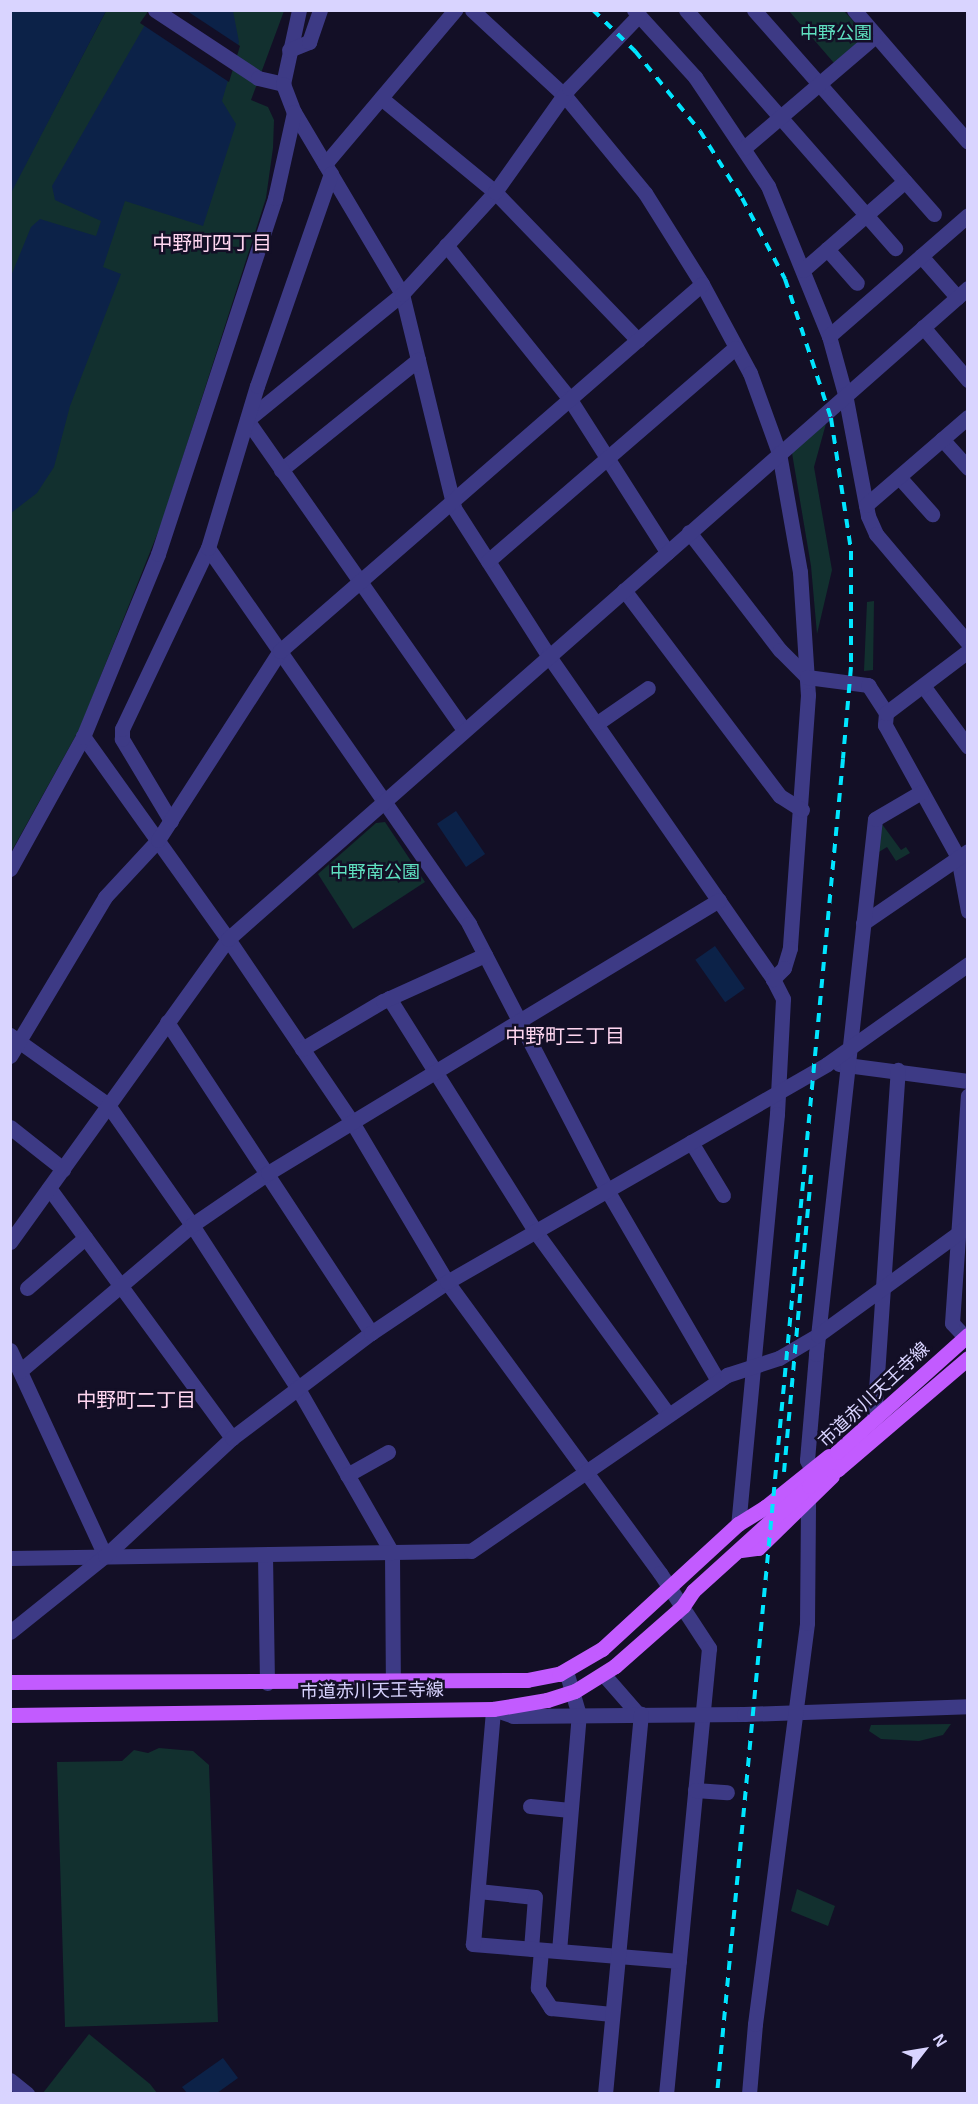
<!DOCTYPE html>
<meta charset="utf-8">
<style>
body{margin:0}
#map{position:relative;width:978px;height:2104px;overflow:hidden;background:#130f26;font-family:Arial,"Noto Sans JP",sans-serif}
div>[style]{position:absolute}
.green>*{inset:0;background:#12302f}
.water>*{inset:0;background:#0c2248;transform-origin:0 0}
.pier>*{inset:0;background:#130f26}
.minor>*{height:15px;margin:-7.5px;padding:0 7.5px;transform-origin:7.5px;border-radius:7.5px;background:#3d3a85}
.major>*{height:15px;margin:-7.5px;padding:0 7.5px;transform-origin:7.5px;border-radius:7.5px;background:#c25bff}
.rail>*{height:4px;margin-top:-2px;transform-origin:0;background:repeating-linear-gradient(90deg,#00e5ff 0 9px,transparent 0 17px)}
span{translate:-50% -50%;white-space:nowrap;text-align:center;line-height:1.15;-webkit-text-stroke:5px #130f26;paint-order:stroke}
.park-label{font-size:18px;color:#5fe0c0}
.street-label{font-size:18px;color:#d9d4ff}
.neighbourhood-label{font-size:20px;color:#ffd6f0}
.frame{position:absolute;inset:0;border:12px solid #d9d4ff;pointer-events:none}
.north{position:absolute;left:894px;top:2020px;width:60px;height:60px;-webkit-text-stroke:4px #130f26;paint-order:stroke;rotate:59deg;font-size:16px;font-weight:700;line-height:24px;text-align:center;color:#d9d4ff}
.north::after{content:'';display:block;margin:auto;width:21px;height:27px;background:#d9d4ff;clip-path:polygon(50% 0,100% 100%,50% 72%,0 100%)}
</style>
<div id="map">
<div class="green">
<i style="clip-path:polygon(106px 11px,284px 11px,251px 100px,268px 107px,274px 120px,273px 148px,266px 198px,162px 522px,80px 728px,10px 854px,10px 193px)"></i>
<i style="clip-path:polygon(789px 11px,844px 11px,866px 35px,834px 63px)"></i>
<i style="clip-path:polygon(827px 420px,814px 467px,832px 570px,817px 634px,811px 566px,792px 453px)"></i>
<i style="clip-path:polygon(874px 601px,873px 670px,864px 671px,867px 602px)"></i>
<i style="clip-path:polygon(879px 820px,901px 850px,906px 847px,910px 853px,896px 861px,887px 847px,874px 855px)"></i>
<i style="clip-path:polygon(385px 822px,425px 882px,353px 929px,318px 874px,376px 823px)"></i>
<i style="clip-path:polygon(951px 1724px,943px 1735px,919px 1741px,881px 1739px,869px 1731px,871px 1725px)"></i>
<i style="clip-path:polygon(159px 1748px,193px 1751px,209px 1765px,218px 2022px,65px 2027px,57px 1762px,122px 1761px,134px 1750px,148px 1753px)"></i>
<i style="clip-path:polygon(797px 1889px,835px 1906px,828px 1926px,791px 1911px)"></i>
<i style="clip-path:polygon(89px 2034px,150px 2084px,157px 2093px,43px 2093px)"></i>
</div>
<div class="water">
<i style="clip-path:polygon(11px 10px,106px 11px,11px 193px,10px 11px)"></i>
<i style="clip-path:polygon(153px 11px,233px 11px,239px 42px,222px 101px,236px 124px,203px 226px,125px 201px,103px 267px,121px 274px,70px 406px,54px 467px,37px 493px,11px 513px,11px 276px,31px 227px,40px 219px,96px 236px,101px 221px,55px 200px,52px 186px)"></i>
<i style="left:456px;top:811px;width:52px;height:23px;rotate:56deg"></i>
<i style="left:715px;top:946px;width:52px;height:24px;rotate:55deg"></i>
<i style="clip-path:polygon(223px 2058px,238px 2078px,217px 2093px,187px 2093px,182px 2087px)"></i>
</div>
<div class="pier">
<i style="clip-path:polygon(149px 10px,187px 11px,240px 46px,229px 82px,140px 23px)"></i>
</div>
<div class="minor">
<i style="left:155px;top:10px;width:123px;rotate:33.4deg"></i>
<i style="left:258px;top:78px;width:26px;rotate:13deg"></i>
<i style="left:299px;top:10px;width:76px;rotate:102.2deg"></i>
<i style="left:283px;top:84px;width:30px;rotate:69deg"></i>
<i style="left:294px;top:112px;width:212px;rotate:59.3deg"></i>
<i style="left:402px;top:294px;width:220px;rotate:76.3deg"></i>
<i style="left:454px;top:508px;width:174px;rotate:57.4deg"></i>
<i style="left:548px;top:655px;width:394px;rotate:55.2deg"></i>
<i style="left:773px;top:979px;width:22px;rotate:63deg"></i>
<i style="left:783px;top:999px;width:115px;rotate:93deg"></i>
<i style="left:777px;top:1114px;width:412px;rotate:95.4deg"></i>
<i style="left:472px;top:10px;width:127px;rotate:42.8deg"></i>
<i style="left:565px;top:96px;width:126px;rotate:50.5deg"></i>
<i style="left:645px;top:193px;width:107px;rotate:57.9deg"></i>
<i style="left:702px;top:284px;width:101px;rotate:61.7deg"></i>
<i style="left:750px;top:373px;width:85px;rotate:70.1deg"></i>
<i style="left:779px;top:453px;width:121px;rotate:80deg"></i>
<i style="left:800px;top:572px;width:123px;rotate:86.3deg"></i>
<i style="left:808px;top:695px;width:254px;rotate:94.1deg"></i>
<i style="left:790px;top:948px;width:21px;rotate:107deg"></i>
<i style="left:784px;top:968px;width:16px;rotate:135deg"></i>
<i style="left:634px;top:10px;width:91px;rotate:47.7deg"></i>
<i style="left:695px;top:77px;width:131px;rotate:56.2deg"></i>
<i style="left:768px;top:186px;width:162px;rotate:67.9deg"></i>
<i style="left:829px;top:336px;width:60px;rotate:74.6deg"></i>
<i style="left:845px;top:394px;width:124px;rotate:79.3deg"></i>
<i style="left:868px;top:516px;width:20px;rotate:66deg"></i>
<i style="left:876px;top:534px;width:143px;rotate:49.8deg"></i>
<i style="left:686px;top:10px;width:317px;rotate:48.7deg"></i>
<i style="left:754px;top:10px;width:272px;rotate:48.6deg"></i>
<i style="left:854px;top:10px;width:174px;rotate:49.2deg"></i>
<i style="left:289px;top:50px;width:22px;rotate:-22deg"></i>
<i style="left:309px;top:42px;width:34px;rotate:-71deg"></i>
<i style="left:381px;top:98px;width:148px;rotate:39.5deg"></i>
<i style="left:495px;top:192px;width:206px;rotate:46deg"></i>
<i style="left:744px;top:148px;width:172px;rotate:-40.5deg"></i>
<i style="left:325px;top:164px;width:202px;rotate:-49.8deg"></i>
<i style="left:446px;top:245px;width:196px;rotate:51.2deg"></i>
<i style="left:569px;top:398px;width:183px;rotate:57.5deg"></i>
<i style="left:827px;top:249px;width:45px;rotate:48.6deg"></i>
<i style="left:921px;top:256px;width:55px;rotate:48.7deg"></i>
<i style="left:803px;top:270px;width:135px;rotate:-41.1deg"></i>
<i style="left:923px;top:327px;width:70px;rotate:49.7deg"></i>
<i style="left:829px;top:336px;width:184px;rotate:-41deg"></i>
<i style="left:942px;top:439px;width:39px;rotate:48deg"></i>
<i style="left:281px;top:470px;width:176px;rotate:-38.8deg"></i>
<i style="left:899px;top:477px;width:50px;rotate:48.3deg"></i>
<i style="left:866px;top:505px;width:135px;rotate:-40.8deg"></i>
<i style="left:689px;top:532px;width:149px;rotate:52.4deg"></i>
<i style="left:780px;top:650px;width:38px;rotate:45deg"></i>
<i style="left:807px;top:677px;width:62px;rotate:7.5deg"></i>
<i style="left:868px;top:685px;width:33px;rotate:57deg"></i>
<i style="left:886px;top:713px;width:12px;rotate:95deg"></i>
<i style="left:885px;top:725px;width:151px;rotate:61.1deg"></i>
<i style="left:958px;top:857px;width:55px;rotate:79.5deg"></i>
<i style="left:208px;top:548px;width:458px;rotate:55.2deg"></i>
<i style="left:469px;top:924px;width:300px;rotate:62.6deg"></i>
<i style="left:607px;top:1190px;width:221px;rotate:59.8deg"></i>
<i style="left:488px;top:561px;width:326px;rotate:-40.8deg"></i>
<i style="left:624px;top:590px;width:258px;rotate:52.9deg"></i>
<i style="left:780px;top:796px;width:26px;rotate:32deg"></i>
<i style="left:924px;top:687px;width:74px;rotate:53.7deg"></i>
<i style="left:886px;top:713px;width:103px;rotate:-37.1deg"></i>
<i style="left:596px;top:724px;width:63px;rotate:-34.7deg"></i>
<i style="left:464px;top:730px;width:378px;rotate:-125deg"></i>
<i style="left:247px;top:420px;width:200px;rotate:-39.1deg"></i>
<i style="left:402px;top:294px;width:138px;rotate:-47.6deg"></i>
<i style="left:495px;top:192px;width:128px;rotate:-54.6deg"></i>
<i style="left:569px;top:88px;width:101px;rotate:-46.2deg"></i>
<i style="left:83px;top:736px;width:249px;rotate:54.5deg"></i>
<i style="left:228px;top:939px;width:221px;rotate:55.9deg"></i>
<i style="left:352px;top:1122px;width:186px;rotate:59.3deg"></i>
<i style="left:447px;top:1282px;width:361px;rotate:53.8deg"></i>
<i style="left:660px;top:1573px;width:90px;rotate:56.8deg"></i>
<i style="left:709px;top:1648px;width:448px;rotate:95.5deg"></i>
<i style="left:171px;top:821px;width:96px;rotate:-120.9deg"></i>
<i style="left:122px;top:739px;width:10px;rotate:-90deg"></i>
<i style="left:122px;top:729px;width:200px;rotate:-64.6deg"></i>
<i style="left:208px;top:548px;width:169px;rotate:-73.2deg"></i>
<i style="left:257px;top:386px;width:225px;rotate:-70.8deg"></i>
<i style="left:10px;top:869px;width:151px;rotate:-61.1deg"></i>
<i style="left:83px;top:737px;width:198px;rotate:-67.7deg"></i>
<i style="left:158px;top:554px;width:375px;rotate:-71.8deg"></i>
<i style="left:275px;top:198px;width:88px;rotate:-77.5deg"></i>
<i style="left:863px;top:923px;width:127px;rotate:-34.4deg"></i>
<i style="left:389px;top:998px;width:275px;rotate:57.9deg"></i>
<i style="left:535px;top:1231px;width:226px;rotate:54deg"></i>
<i style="left:167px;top:1022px;width:372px;rotate:56.7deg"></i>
<i style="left:10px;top:1035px;width:120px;rotate:35.5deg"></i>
<i style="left:108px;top:1105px;width:146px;rotate:55deg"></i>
<i style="left:192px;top:1225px;width:193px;rotate:57.1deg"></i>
<i style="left:297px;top:1387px;width:191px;rotate:60.2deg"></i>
<i style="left:392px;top:1553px;width:128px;rotate:89.6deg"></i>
<i style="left:302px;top:1049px;width:94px;rotate:-30.7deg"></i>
<i style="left:383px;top:1001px;width:112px;rotate:-24.3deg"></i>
<i style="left:10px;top:1056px;width:185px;rotate:-59.1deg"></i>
<i style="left:105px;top:897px;width:78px;rotate:-47.1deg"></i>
<i style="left:158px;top:840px;width:225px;rotate:-57.2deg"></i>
<i style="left:280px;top:651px;width:559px;rotate:-41.01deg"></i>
<i style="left:839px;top:1064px;width:130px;rotate:7.5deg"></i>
<i style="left:10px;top:1127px;width:68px;rotate:38.4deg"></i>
<i style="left:691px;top:1142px;width:62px;rotate:58.9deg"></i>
<i style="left:49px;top:1188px;width:310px;rotate:53.8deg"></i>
<i style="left:10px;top:1242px;width:373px;rotate:-54.3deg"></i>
<i style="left:228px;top:939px;width:986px;rotate:-41.34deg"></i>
<i style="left:27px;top:1288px;width:77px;rotate:-40.8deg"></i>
<i style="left:965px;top:1337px;width:19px;rotate:-133deg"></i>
<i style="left:952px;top:1323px;width:228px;rotate:-86deg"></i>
<i style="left:10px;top:1350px;width:227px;rotate:65.2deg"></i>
<i style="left:20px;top:1371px;width:226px;rotate:-40.3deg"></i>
<i style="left:192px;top:1225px;width:92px;rotate:-34.4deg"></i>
<i style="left:268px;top:1173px;width:527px;rotate:-31.19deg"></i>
<i style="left:874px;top:1419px;width:350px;rotate:-86.1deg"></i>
<i style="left:811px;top:1468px;width:9px;rotate:-117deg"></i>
<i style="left:807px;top:1460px;width:106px;rotate:-85.1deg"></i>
<i style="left:816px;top:1354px;width:538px;rotate:-83.71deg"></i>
<i style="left:875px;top:819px;width:53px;rotate:-30.4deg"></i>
<i style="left:347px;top:1475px;width:47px;rotate:-29.3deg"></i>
<i style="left:265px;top:1555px;width:128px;rotate:89.1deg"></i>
<i style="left:10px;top:1558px;width:461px;rotate:-0.9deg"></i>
<i style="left:471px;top:1551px;width:311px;rotate:-34.5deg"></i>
<i style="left:727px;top:1375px;width:55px;rotate:-18.1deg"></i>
<i style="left:779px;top:1358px;width:45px;rotate:-30.5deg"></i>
<i style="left:818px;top:1335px;width:185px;rotate:-36deg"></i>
<i style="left:10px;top:1632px;width:122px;rotate:-38.7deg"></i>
<i style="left:105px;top:1556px;width:173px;rotate:-42.9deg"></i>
<i style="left:232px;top:1438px;width:174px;rotate:-37.1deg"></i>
<i style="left:371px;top:1333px;width:92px;rotate:-33.9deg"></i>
<i style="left:447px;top:1282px;width:438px;rotate:-29.8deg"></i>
<i style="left:827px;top:1064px;width:173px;rotate:-35.3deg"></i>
<i style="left:604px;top:1675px;width:52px;rotate:48.9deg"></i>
<i style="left:695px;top:1790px;width:32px;rotate:4deg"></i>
<i style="left:530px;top:1806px;width:40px;rotate:5.7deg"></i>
<i style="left:478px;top:1891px;width:57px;rotate:6deg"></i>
<i style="left:535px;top:1897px;width:52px;rotate:94.4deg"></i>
<i style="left:541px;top:1950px;width:38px;rotate:95deg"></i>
<i style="left:538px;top:1988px;width:24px;rotate:57deg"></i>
<i style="left:551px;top:2008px;width:61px;rotate:5.6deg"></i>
<i style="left:559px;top:1951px;width:237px;rotate:-85.2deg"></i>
<i style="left:579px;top:1715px;width:46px;rotate:-106.5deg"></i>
<i style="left:679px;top:1961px;width:207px;rotate:-175.3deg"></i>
<i style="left:473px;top:1944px;width:236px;rotate:-85.1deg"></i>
<i style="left:493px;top:1709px;width:21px;rotate:19deg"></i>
<i style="left:513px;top:1716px;width:231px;rotate:-0.5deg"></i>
<i style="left:744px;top:1714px;width:224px;rotate:-2deg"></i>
<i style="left:10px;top:2080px;width:22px;rotate:39deg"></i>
<i style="left:605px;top:2094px;width:382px;rotate:-84.6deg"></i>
<i style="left:749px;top:2094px;width:70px;rotate:-85.1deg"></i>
<i style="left:755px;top:2024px;width:404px;rotate:-82.6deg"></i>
<i style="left:807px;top:1623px;width:121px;rotate:-89.5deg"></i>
</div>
<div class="major">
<i style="left:820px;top:1480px;width:21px;rotate:-31deg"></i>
<i style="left:838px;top:1469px;width:171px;rotate:-40.5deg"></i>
<i style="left:741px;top:1550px;width:17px;rotate:-7deg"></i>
<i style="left:758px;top:1548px;width:103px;rotate:-44.2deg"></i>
<i style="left:10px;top:1682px;width:517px;rotate:-0.22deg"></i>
<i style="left:527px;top:1680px;width:33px;rotate:-11deg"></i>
<i style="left:559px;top:1674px;width:50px;rotate:-30.2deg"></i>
<i style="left:602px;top:1649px;width:185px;rotate:-42.6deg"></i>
<i style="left:738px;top:1524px;width:31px;rotate:-32deg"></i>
<i style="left:764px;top:1508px;width:83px;rotate:-38.7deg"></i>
<i style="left:10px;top:1715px;width:483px;rotate:-0.7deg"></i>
<i style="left:493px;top:1709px;width:55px;rotate:-9.5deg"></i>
<i style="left:547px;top:1700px;width:29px;rotate:-18deg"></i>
<i style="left:575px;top:1691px;width:47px;rotate:-32deg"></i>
<i style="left:615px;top:1666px;width:91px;rotate:-41.4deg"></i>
<i style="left:683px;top:1606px;width:18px;rotate:-56deg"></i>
<i style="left:693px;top:1591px;width:156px;rotate:-42.2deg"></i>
<i style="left:809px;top:1486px;width:44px;rotate:-50.5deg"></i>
<i style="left:837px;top:1452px;width:176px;rotate:-41.8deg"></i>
</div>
<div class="rail">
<i style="left:593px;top:10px;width:59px;rotate:44.3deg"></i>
<i style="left:635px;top:51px;width:103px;rotate:50.9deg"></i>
<i style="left:700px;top:131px;width:79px;rotate:57.9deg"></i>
<i style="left:742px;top:198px;width:92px;rotate:62deg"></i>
<i style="left:785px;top:279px;width:146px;rotate:71.7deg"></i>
<i style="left:831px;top:418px;width:134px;rotate:81.4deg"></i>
<i style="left:851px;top:551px;width:116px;rotate:90deg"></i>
<i style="left:851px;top:667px;width:92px;rotate:95deg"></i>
<i style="left:843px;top:759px;width:1341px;rotate:95.39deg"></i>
<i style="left:784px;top:1472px;width:299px;rotate:-84.8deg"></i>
</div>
<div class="park-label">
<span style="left:836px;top:33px">中野公園</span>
<span style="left:375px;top:872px">中野南公園</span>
</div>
<div class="street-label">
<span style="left:874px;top:1395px;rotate:-43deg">市道赤川天王寺線</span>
<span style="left:372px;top:1691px;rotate:-1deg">市道赤川天王寺線</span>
</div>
<div class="neighbourhood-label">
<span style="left:212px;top:243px">中野町四丁目</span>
<span style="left:565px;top:1036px">中野町三丁目</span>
<span style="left:136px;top:1400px">中野町二丁目</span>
</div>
<div class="frame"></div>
<div class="north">N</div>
</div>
